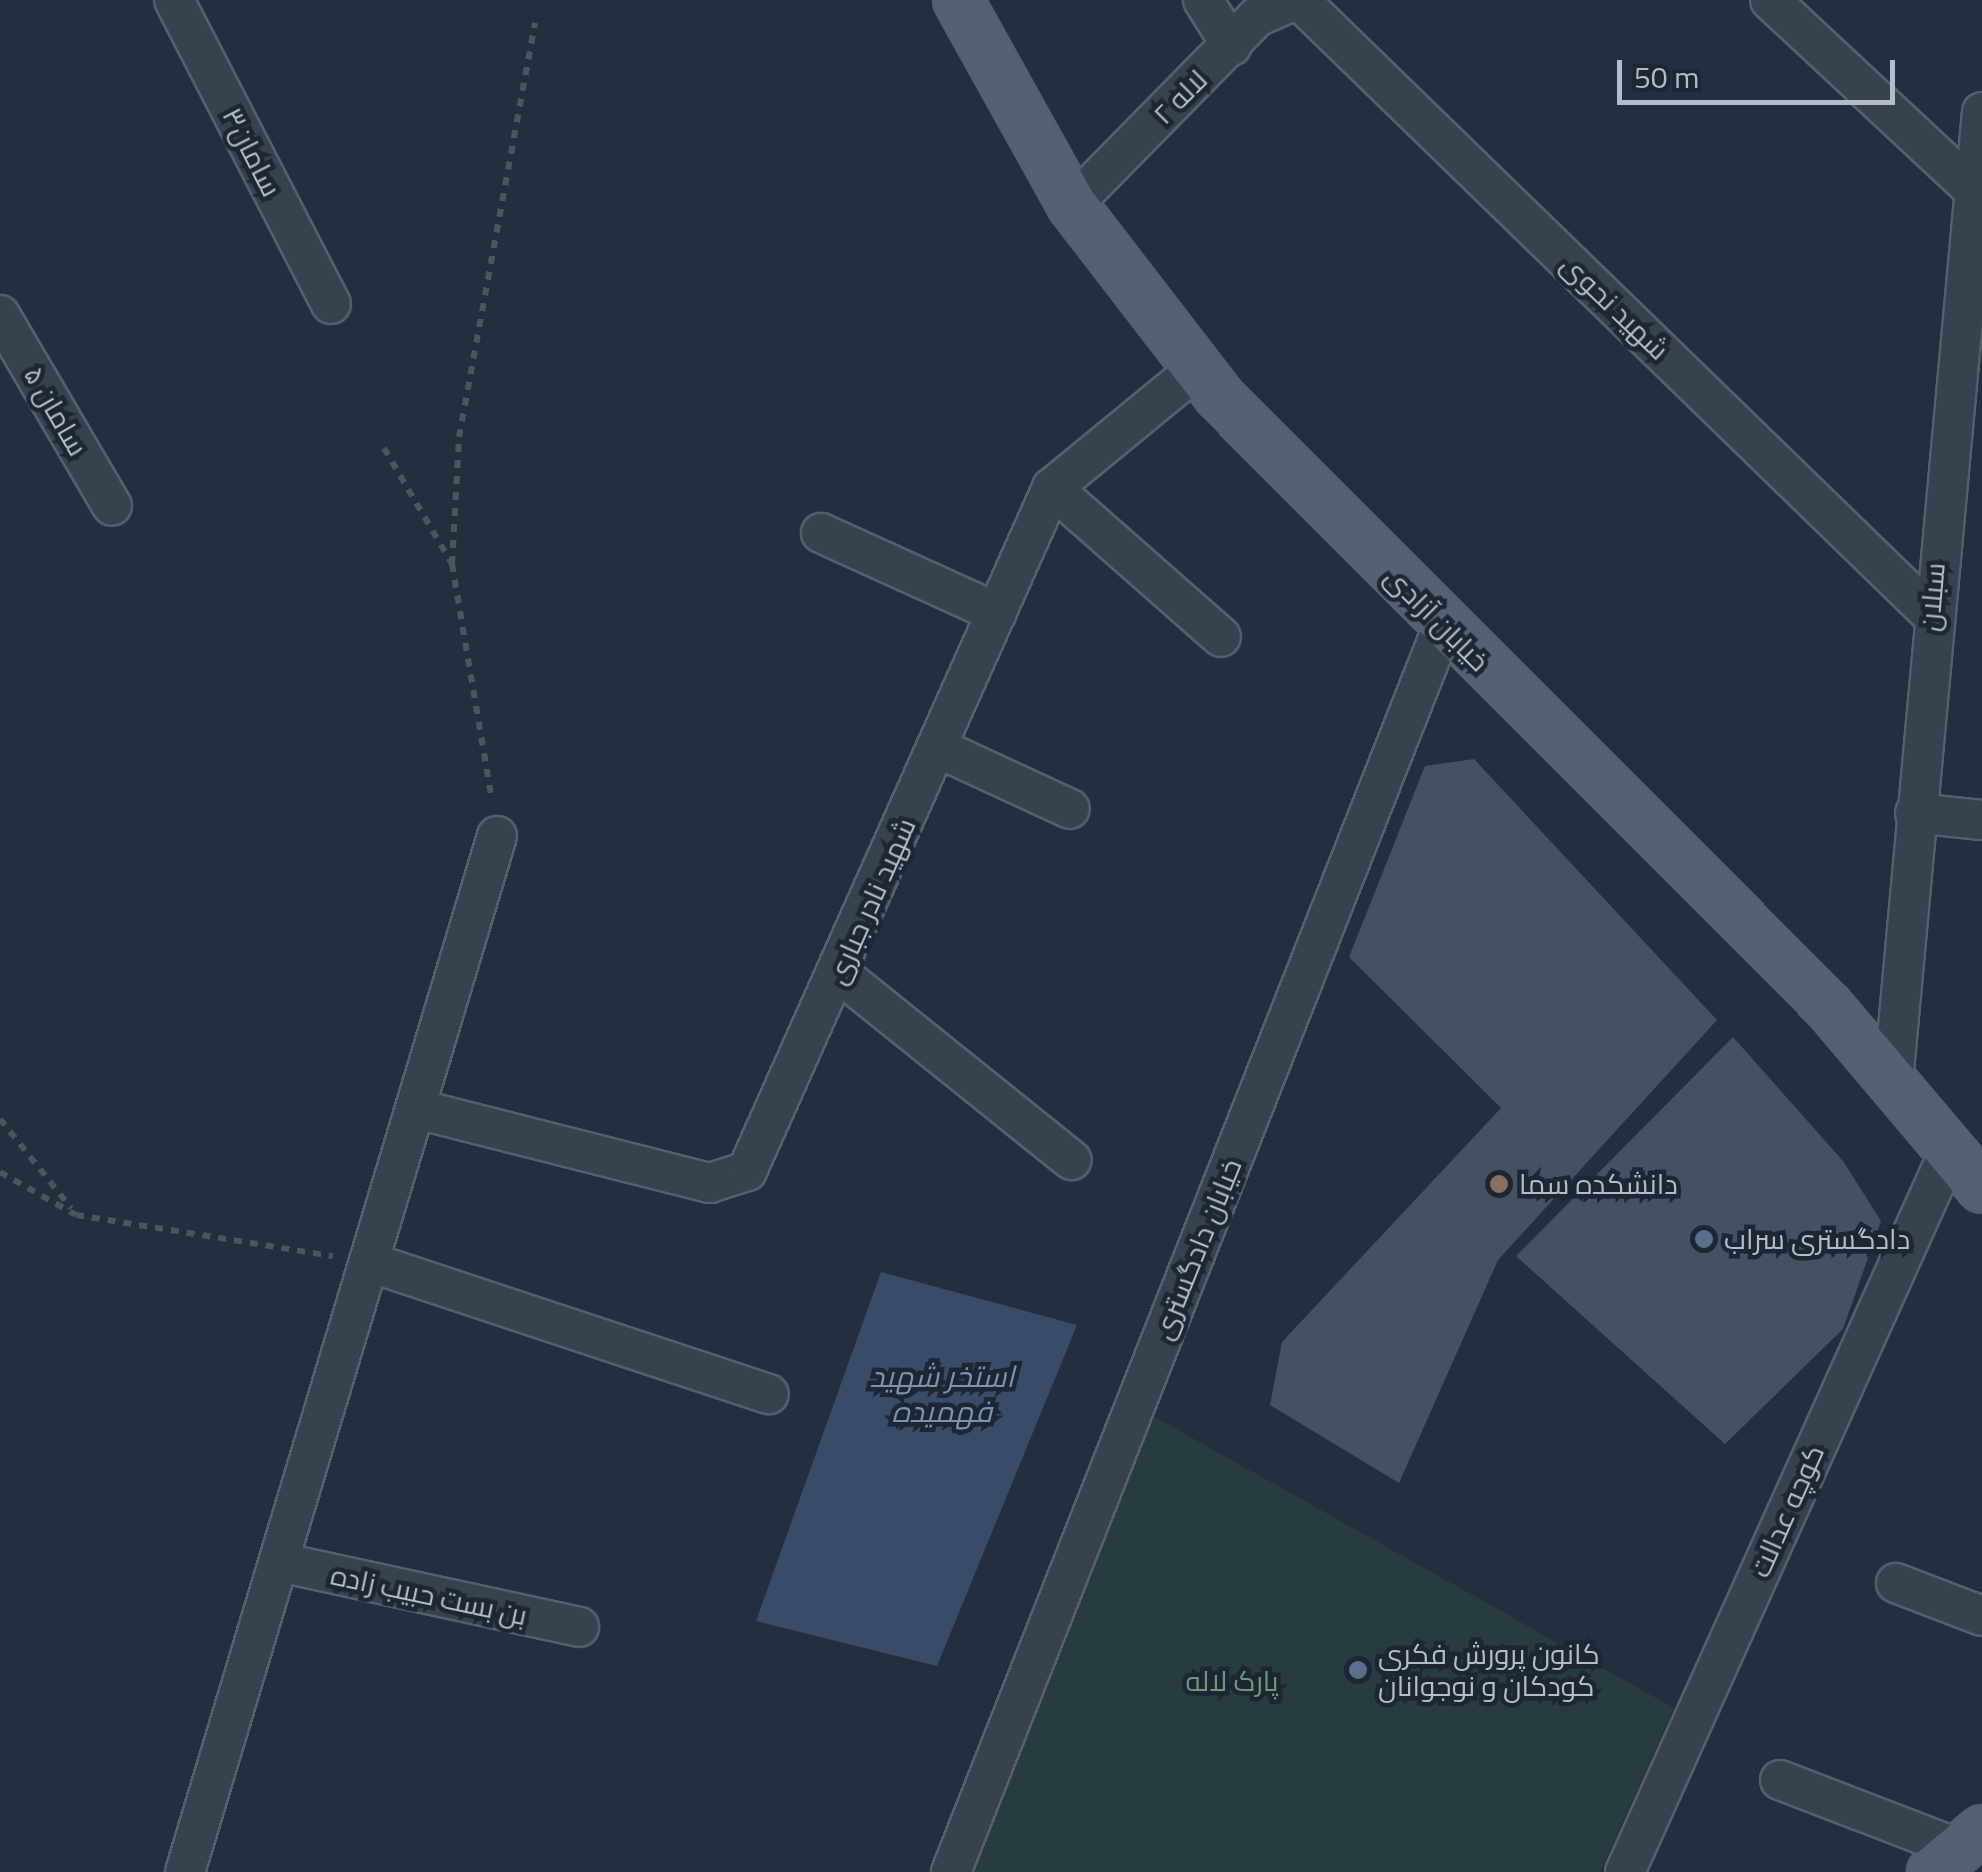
<!DOCTYPE html>
<meta charset="utf-8">
<style>
body{margin:0}
#map{position:relative;width:1982px;height:1872px;overflow:hidden;background:#242f3e;font-family:"Titillium Web",Cairo,sans-serif}
div>[style]{position:absolute}
.green>*{inset:0;background:#263c3f}
.water>*{inset:0;background:#394c67}
.building>*{inset:0;background:#455162}
.path>*{height:6px;margin-top:-3px;transform-origin:0;background:repeating-linear-gradient(90deg,#44595c 0 8px,transparent 0 16px)}
.roads{filter:drop-shadow(2px 0 #565f6c) drop-shadow(-2px 0 #565f6c) drop-shadow(0 2px #565f6c) drop-shadow(0 -2px #565f6c)}
.minor>*{height:38px;margin:-19px;padding:0 19px;transform-origin:19px;border-radius:19px;background:#38414e}
.major>*{height:48px;margin:-24px;padding:0 24px;transform-origin:24px;border-radius:24px;background:#56606e}
.dots>*{width:28px;height:28px;translate:-50% -50%;box-sizing:border-box;border:5px solid #1d2633;border-radius:50%}
span{translate:-50% -50%;white-space:nowrap;text-align:center;line-height:1.15;-webkit-text-stroke:9px #1d2633;paint-order:stroke}
.street-label{font-size:28px;color:#b4bcc9}
.poi-label{font-size:28px;color:#b4bcc9}
.left{translate:0 -50%;text-align:left}
.park-label{font-size:28px;color:#6b9a76}
.water-label{font-size:30px;color:#7c92b1;font-style:italic}
.scale{position:absolute;left:1617px;top:60px;width:278px;height:45px;box-sizing:border-box;border:5px solid #b4bcc9;border-top:0;padding-left:12px;font-size:30px;line-height:35px;white-space:nowrap;color:#b4bcc9;-webkit-text-stroke:8px #1d2633;paint-order:stroke}
</style>
<div id="map">
<div class="green">
<i style="clip-path:polygon(1137px 1407px,1674px 1708px,1600px 1872px,942px 1872px)"></i>
</div>
<div class="water">
<i style="clip-path:polygon(881px 1272px,1077px 1325px,937px 1666px,756px 1621px)"></i>
</div>
<div class="building">
<i style="clip-path:polygon(1474px 759px,1717px 1020px,1498px 1260px,1399px 1483px,1270px 1405px,1282px 1342px,1501px 1108px,1349px 957px,1425px 766px)"></i>
<i style="clip-path:polygon(1733px 1037px,1843px 1161px,1881px 1221px,1843px 1329px,1725px 1444px,1516px 1256px)"></i>
</div>
<div class="path">
<i style="left:384px;top:448px;width:134px;rotate:59.6deg"></i>
<i style="left:452px;top:564px;width:239px;rotate:80.4deg"></i>
<i style="left:452px;top:564px;width:127px;rotate:-86.8deg"></i>
<i style="left:459px;top:437px;width:421px;rotate:-79.6deg"></i>
<i style="left:0;top:1119px;width:114px;rotate:51.4deg"></i>
<i style="left:0;top:1172px;width:87px;rotate:29.5deg"></i>
<i style="left:76px;top:1215px;width:260px;rotate:9.1deg"></i>
</div>
<div class="roads">
<div class="minor">
<i style="left:174px;top:0;width:342px;rotate:62.7deg"></i>
<i style="left:1203px;top:0;width:54px;rotate:57.8deg"></i>
<i style="left:1299px;top:0;width:881px;rotate:44.17deg"></i>
<i style="left:1770px;top:0;width:277px;rotate:43deg"></i>
<i style="left:1072px;top:205px;width:264px;rotate:-45.5deg"></i>
<i style="left:1257px;top:17px;width:42px;rotate:-24.1deg"></i>
<i style="left:0;top:315px;width:221px;rotate:59.6deg"></i>
<i style="left:1052px;top:488px;width:225px;rotate:41.4deg"></i>
<i style="left:821px;top:533px;width:193px;rotate:24.4deg"></i>
<i style="left:938px;top:748px;width:145px;rotate:24.8deg"></i>
<i style="left:1915px;top:813px;width:67px;rotate:6deg"></i>
<i style="left:840px;top:974px;width:297px;rotate:38.8deg"></i>
<i style="left:1893px;top:1082px;width:974px;rotate:-84.76deg"></i>
<i style="left:417px;top:1109px;width:302px;rotate:14.2deg"></i>
<i style="left:710px;top:1183px;width:39px;rotate:-18deg"></i>
<i style="left:747px;top:1171px;width:748px;rotate:-65.94deg"></i>
<i style="left:1052px;top:488px;width:188px;rotate:-39.4deg"></i>
<i style="left:369px;top:1262px;width:421px;rotate:18.3deg"></i>
<i style="left:279px;top:1562px;width:307px;rotate:12.2deg"></i>
<i style="left:1896px;top:1583px;width:92px;rotate:21deg"></i>
<i style="left:1780px;top:1780px;width:193px;rotate:21deg"></i>
<i style="left:185px;top:1872px;width:1082px;rotate:-73.24deg"></i>
<i style="left:951px;top:1872px;width:1340px;rotate:-68.45deg"></i>
<i style="left:1625px;top:1872px;width:792px;rotate:-65.77deg"></i>
</div>
<div class="major">
<i style="left:958px;top:0;width:235px;rotate:60.9deg"></i>
<i style="left:1072px;top:205px;width:241px;rotate:52.4deg"></i>
<i style="left:1219px;top:396px;width:862px;rotate:45.05deg"></i>
<i style="left:1828px;top:1006px;width:238px;rotate:49.8deg"></i>
<i style="left:1932px;top:1872px;width:65px;rotate:-40deg"></i>
</div>
</div>
<div class="dots">
<i style="left:1499px;top:1184px;background:#8d6e63"></i>
<i style="left:1704px;top:1239px;background:#5c6f8a"></i>
<i style="left:1358px;top:1670px;background:#5c6f8a"></i>
</div>
<div class="street-label">
<span style="left:1180px;top:97px;rotate:-45deg">لاله ۲</span>
<span style="left:252px;top:152px;rotate:63deg">سامان۳</span>
<span style="left:1615px;top:307px;rotate:44deg">شهید نحوی</span>
<span style="left:56px;top:411px;rotate:60deg">سامان ۵</span>
<span style="left:1932px;top:597px;rotate:-85deg">سبلان</span>
<span style="left:1437px;top:619px;rotate:45deg">خیابان آزادی</span>
<span style="left:871px;top:901px;rotate:-66deg">شهید نادر جباری</span>
<span style="left:1197px;top:1249px;rotate:-68deg">خیابان دادگستری</span>
<span style="left:1787px;top:1511px;rotate:-66deg">کوچه عدالت</span>
<span style="left:429px;top:1595px;rotate:12deg">بن بست حبیب زاده</span>
</div>
<div class="poi-label">
<span class="left" style="left:1519px;top:1184px">دانشکده سما</span>
<span class="left" style="left:1724px;top:1239px">دادگستری سراب</span>
<span class="left" style="left:1378px;top:1670px">کانون پرورش فکری<br>کودکان و نوجوانان</span>
</div>
<div class="park-label">
<span style="left:1232px;top:1681px">پارک لاله</span>
</div>
<div class="water-label">
<span style="left:942px;top:1393px">استخر شهید<br>فهمیده</span>
</div>
<div class="scale">50 m</div>
</div>
